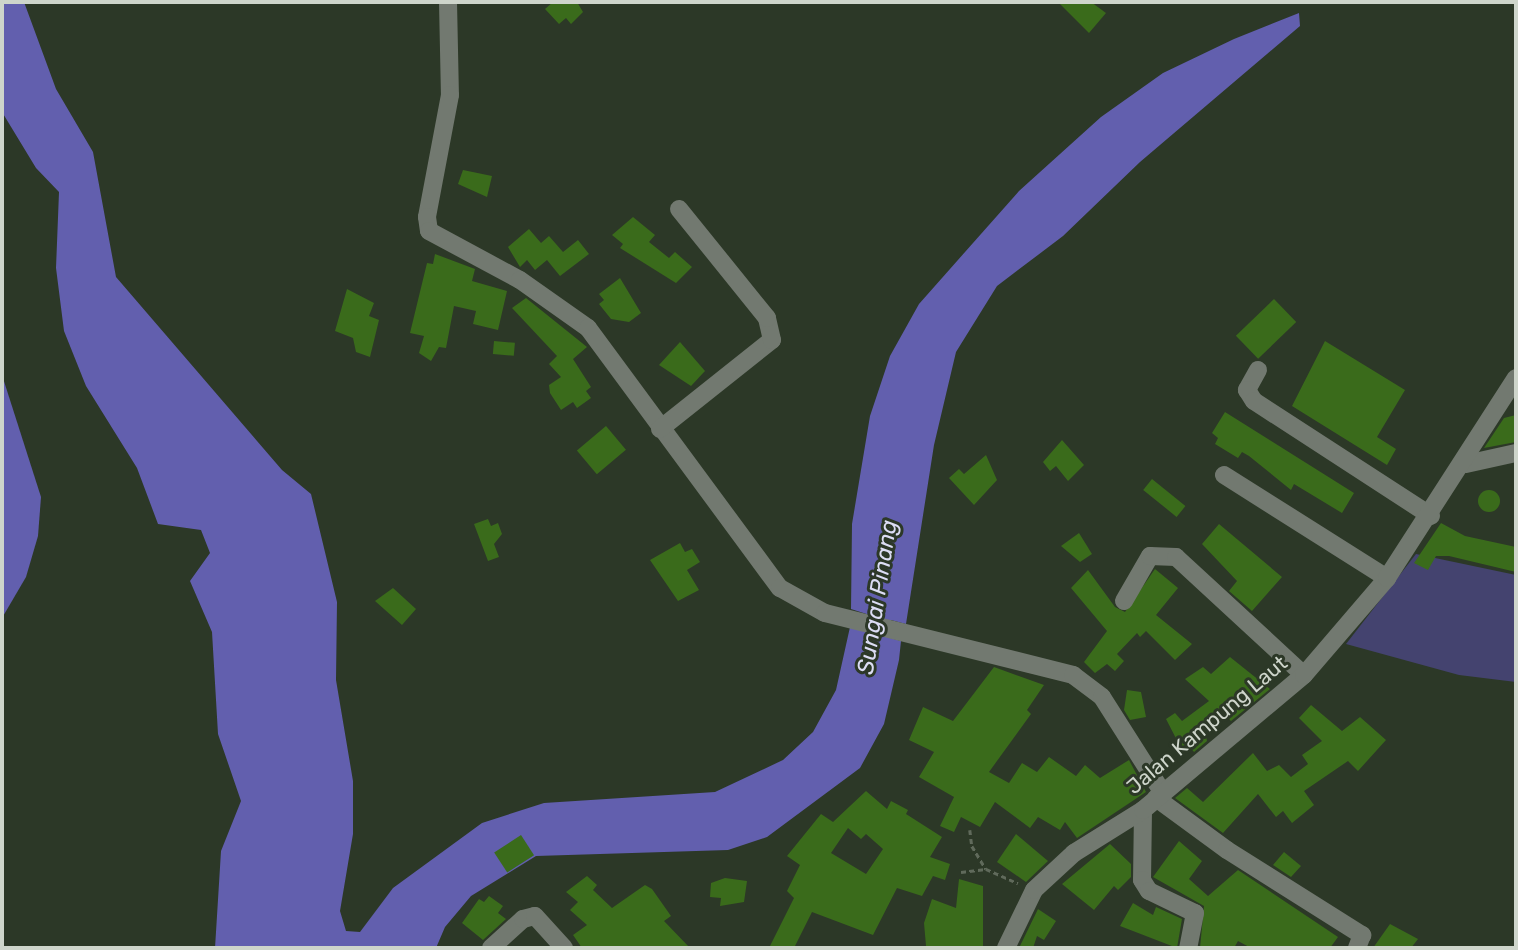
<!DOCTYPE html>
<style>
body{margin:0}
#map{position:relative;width:1518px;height:950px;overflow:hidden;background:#2c3827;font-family:Rubik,sans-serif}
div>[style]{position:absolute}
.green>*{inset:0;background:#44436f}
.water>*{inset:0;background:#625fae}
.building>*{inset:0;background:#3a6b1b;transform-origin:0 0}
.round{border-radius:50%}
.path>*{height:2.5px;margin-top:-1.25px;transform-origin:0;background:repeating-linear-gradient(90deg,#606a5b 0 5px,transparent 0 8.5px)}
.minor>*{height:18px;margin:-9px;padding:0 9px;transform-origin:9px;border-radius:9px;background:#727970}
span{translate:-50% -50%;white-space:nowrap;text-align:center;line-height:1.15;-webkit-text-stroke:6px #2c3827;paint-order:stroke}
.street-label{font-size:21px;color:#ced5cb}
.water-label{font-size:23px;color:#dcddf4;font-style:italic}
.frame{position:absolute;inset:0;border:4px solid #ced5cb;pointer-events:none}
</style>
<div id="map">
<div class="green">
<i style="clip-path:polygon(1416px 554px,1516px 575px,1516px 682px,1459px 675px,1346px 644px)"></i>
</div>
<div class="water">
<i style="clip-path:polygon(2px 2px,24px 2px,56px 89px,93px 152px,116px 277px,282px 470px,311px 494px,337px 602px,336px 680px,353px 781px,353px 834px,340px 911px,346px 931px,360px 932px,393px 888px,482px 823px,544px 803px,715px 792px,783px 760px,813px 732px,836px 690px,850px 627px,879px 618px,851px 609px,852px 524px,870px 416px,890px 356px,919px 304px,1019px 191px,1101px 117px,1163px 73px,1234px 39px,1299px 13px,1300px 26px,1140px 162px,1063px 236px,997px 286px,956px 352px,934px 445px,906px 624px,891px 620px,887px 637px,901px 641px,899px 660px,884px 724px,860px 768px,767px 837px,728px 850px,536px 856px,471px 896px,445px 927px,436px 948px,215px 948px,221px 851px,241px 801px,218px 734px,212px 632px,190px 581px,210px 553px,201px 530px,158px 524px,137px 468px,86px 386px,64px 331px,56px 268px,59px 192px,36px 168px,2px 112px)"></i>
<i style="clip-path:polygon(2px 375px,41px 497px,38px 536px,26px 577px,2px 618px)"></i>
</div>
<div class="building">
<i style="clip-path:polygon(553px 2px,577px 2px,583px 12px,571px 24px,566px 18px,559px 24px,545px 9px)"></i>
<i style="clip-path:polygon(1058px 2px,1091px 2px,1106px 13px,1089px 33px)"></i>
<i style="clip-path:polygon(463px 170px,492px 176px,487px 197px,458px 184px)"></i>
<i style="clip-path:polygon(633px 217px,655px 235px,649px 242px,669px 258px,675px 252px,692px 267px,676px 283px,620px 248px,623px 244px,612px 235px)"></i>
<i style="clip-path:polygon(529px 229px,541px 243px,549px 236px,563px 252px,578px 240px,589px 254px,560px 276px,547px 260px,535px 270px,527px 260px,520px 267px,508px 247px)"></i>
<i style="clip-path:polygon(435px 254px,475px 269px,472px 281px,507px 291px,498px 330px,473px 324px,476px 311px,454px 306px,446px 348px,439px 347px,431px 361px,419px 353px,424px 336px,410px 333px,427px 263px,433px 264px)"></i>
<i style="clip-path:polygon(620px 278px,641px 313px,629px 322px,611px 319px,599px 304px,604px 300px,599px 294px)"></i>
<i style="clip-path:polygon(347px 289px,374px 303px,369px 316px,379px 320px,370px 357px,356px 352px,353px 338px,335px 331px)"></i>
<i style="clip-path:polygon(526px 298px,587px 347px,573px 359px,591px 387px,586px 391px,591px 398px,577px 408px,573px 402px,561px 410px,550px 393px,549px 385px,561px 377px,549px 364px,557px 356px,512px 308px)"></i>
<i style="left:1274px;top:299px;width:32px;height:53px;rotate:46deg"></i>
<i style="left:494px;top:341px;width:21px;height:13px;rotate:5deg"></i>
<i style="clip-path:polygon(1325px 341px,1405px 390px,1377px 437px,1396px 449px,1387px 465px,1292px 406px)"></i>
<i style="clip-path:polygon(680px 342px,705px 371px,691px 386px,659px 365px)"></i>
<i style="clip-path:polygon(1225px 412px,1354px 493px,1342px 513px,1294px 484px,1291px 490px,1249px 456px,1242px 452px,1238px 458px,1215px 444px,1218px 438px,1212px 433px)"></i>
<i style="clip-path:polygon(1516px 415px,1516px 442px,1484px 448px,1504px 418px)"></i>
<i style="left:606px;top:426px;width:31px;height:38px;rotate:50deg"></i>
<i style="clip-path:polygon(1062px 440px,1084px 465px,1068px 481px,1056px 466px,1050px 471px,1043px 462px)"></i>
<i style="clip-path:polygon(986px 455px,997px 480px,974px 505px,949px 478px,959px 469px,964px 474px)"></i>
<i style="left:1152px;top:479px;width:43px;height:14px;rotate:39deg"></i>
<i class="round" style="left:1478px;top:490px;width:22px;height:22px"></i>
<i style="clip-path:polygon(488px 519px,491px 526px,498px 523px,502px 534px,494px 544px,499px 557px,488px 561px,474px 524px)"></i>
<i style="clip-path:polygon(1441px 523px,1465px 536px,1516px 547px,1516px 572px,1449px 556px,1436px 556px,1428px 570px,1414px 563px)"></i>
<i style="clip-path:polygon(1219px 524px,1282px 577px,1252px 611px,1229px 591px,1237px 581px,1202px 544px)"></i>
<i style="clip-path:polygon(1079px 533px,1092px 554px,1080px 562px,1061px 546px)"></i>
<i style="clip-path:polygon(680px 543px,685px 552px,692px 549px,700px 562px,687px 570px,699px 590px,678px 601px,650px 560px)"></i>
<i style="clip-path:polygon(1155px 569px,1178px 588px,1156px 615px,1192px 644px,1175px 660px,1146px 631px,1140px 637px,1137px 633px,1117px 654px,1124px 661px,1115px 671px,1107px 664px,1095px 673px,1084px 662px,1107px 631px,1071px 588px,1088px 570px,1115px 607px,1125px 612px)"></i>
<i style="clip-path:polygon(393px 588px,416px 609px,402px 625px,375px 601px)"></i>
<i style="clip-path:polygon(1230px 657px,1270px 689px,1231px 721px,1225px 715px,1205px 730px,1207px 741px,1194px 752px,1190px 747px,1183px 752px,1166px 719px,1175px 713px,1182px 721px,1209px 701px,1185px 679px,1203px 667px,1211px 674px)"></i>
<i style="clip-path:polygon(994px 667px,1044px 685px,1027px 710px,1031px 714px,989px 772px,1009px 783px,1022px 763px,1037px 772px,1049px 757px,1076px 776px,1085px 765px,1100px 778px,1129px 760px,1146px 792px,1077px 838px,1065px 822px,1060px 830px,1038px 817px,1030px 828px,995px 802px,980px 827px,961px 817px,954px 832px,940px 826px,954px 797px,919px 777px,934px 752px,909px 740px,923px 707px,953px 721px)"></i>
<i style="clip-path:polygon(1127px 690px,1141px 692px,1146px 717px,1130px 720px,1124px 710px)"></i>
<i style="clip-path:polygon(1311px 705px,1342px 731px,1360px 717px,1386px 740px,1358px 771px,1348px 761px,1304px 791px,1314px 805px,1292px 823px,1283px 811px,1276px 817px,1258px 794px,1223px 833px,1175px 798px,1187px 788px,1203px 802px,1253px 753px,1267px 771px,1279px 765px,1291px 777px,1308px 764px,1302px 755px,1322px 741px,1299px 718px)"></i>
<i style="clip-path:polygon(evenodd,866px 791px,887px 809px,891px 801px,908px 810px,906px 814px,942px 837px,930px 857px,950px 864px,945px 880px,933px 876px,922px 896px,897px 888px,873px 935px,812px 912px,794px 948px,769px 948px,794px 898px,787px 891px,800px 865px,787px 856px,821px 814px,833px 822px,866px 791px,848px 828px,861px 839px,866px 834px,883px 849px,866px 874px,831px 853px,848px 828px)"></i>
<i style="clip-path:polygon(1016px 834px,1048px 861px,1026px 882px,997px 862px)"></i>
<i style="left:521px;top:835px;width:24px;height:32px;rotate:57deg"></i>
<i style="clip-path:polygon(1179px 841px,1202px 861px,1189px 879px,1208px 896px,1238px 870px,1338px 937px,1330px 948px,1251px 948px,1238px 941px,1234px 948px,1200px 948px,1204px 906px,1153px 877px)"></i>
<i style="clip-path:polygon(1110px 844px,1131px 864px,1131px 877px,1118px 890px,1114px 886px,1094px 910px,1062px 884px)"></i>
<i style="clip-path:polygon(1284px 852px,1301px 866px,1291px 877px,1273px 865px)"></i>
<i style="clip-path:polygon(587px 876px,597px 885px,593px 890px,612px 908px,645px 885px,652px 889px,671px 916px,664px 921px,690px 948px,582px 948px,573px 935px,587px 925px,570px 910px,578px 902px,566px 892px)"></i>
<i style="clip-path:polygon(725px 878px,747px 881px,744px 902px,720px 906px,721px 898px,710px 897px,711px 883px)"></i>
<i style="clip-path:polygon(959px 879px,983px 886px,983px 948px,926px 946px,924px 923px,932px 899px,956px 908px)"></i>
<i style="clip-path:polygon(489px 896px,503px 906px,498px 913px,506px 919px,483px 940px,462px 923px,479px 899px,484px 902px)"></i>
<i style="clip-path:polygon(1133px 903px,1153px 915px,1156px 907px,1182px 919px,1177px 948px,1120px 926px)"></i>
<i style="clip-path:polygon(1038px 909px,1056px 921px,1044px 940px,1037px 936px,1033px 948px,1019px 948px)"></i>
<i style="clip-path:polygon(1390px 924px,1418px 939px,1411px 948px,1373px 948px)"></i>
</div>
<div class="path">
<i style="left:970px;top:830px;width:16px;rotate:83deg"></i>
<i style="left:972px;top:846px;width:27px;rotate:59deg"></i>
<i style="left:986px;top:869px;width:35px;rotate:24deg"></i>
<i style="left:961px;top:872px;width:25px;rotate:-7deg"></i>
</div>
<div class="minor">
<i style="left:448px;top:2px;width:93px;rotate:88.8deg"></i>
<i style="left:450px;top:95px;width:124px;rotate:100.7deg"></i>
<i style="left:427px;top:217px;width:14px;rotate:82deg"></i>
<i style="left:429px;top:231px;width:103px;rotate:28.3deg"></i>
<i style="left:520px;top:280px;width:83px;rotate:35.2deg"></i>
<i style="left:588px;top:328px;width:323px;rotate:53.6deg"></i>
<i style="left:780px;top:588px;width:51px;rotate:29.1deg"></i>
<i style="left:825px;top:613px;width:256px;rotate:14deg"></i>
<i style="left:1073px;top:675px;width:36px;rotate:37deg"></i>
<i style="left:1102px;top:697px;width:114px;rotate:57.6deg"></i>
<i style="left:1258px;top:370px;width:23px;rotate:119deg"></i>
<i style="left:1247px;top:390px;width:13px;rotate:58deg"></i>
<i style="left:1254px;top:401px;width:211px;rotate:33deg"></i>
<i style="left:660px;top:429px;width:143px;rotate:-38.5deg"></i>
<i style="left:772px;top:340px;width:23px;rotate:-103deg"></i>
<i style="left:767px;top:318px;width:140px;rotate:-128.9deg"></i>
<i style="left:1466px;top:464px;width:51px;rotate:-12.4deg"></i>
<i style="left:1224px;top:475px;width:193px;rotate:32.3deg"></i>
<i style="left:1124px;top:601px;width:52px;rotate:-60deg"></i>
<i style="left:1150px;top:556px;width:26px;rotate:2deg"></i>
<i style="left:1176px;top:557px;width:174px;rotate:42.7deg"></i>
<i style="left:1156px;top:798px;width:88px;rotate:36.2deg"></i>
<i style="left:1227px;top:850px;width:160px;rotate:32.2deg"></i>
<i style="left:1362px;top:935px;width:14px;rotate:111deg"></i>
<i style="left:1143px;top:810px;width:70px;rotate:90.8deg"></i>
<i style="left:1142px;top:880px;width:13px;rotate:58deg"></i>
<i style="left:1149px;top:891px;width:51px;rotate:25.6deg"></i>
<i style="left:1195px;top:913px;width:36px;rotate:101deg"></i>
<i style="left:491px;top:948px;width:43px;rotate:-42.2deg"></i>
<i style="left:523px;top:919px;width:12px;rotate:-14deg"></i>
<i style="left:535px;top:916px;width:43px;rotate:47.8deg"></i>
<i style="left:1006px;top:948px;width:64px;rotate:-64.2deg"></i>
<i style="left:1034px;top:890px;width:54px;rotate:-42.8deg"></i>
<i style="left:1074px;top:853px;width:81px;rotate:-31.9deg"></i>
<i style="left:1143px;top:810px;width:210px;rotate:-40deg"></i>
<i style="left:1304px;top:675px;width:128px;rotate:-49.4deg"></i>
<i style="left:1387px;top:578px;width:238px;rotate:-57.2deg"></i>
</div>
<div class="street-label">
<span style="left:1207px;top:725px;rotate:-40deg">Jalan Kampung Laut</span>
</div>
<div class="water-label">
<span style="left:877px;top:597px;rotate:-81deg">Sungai Pinang</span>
</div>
<div class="frame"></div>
</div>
